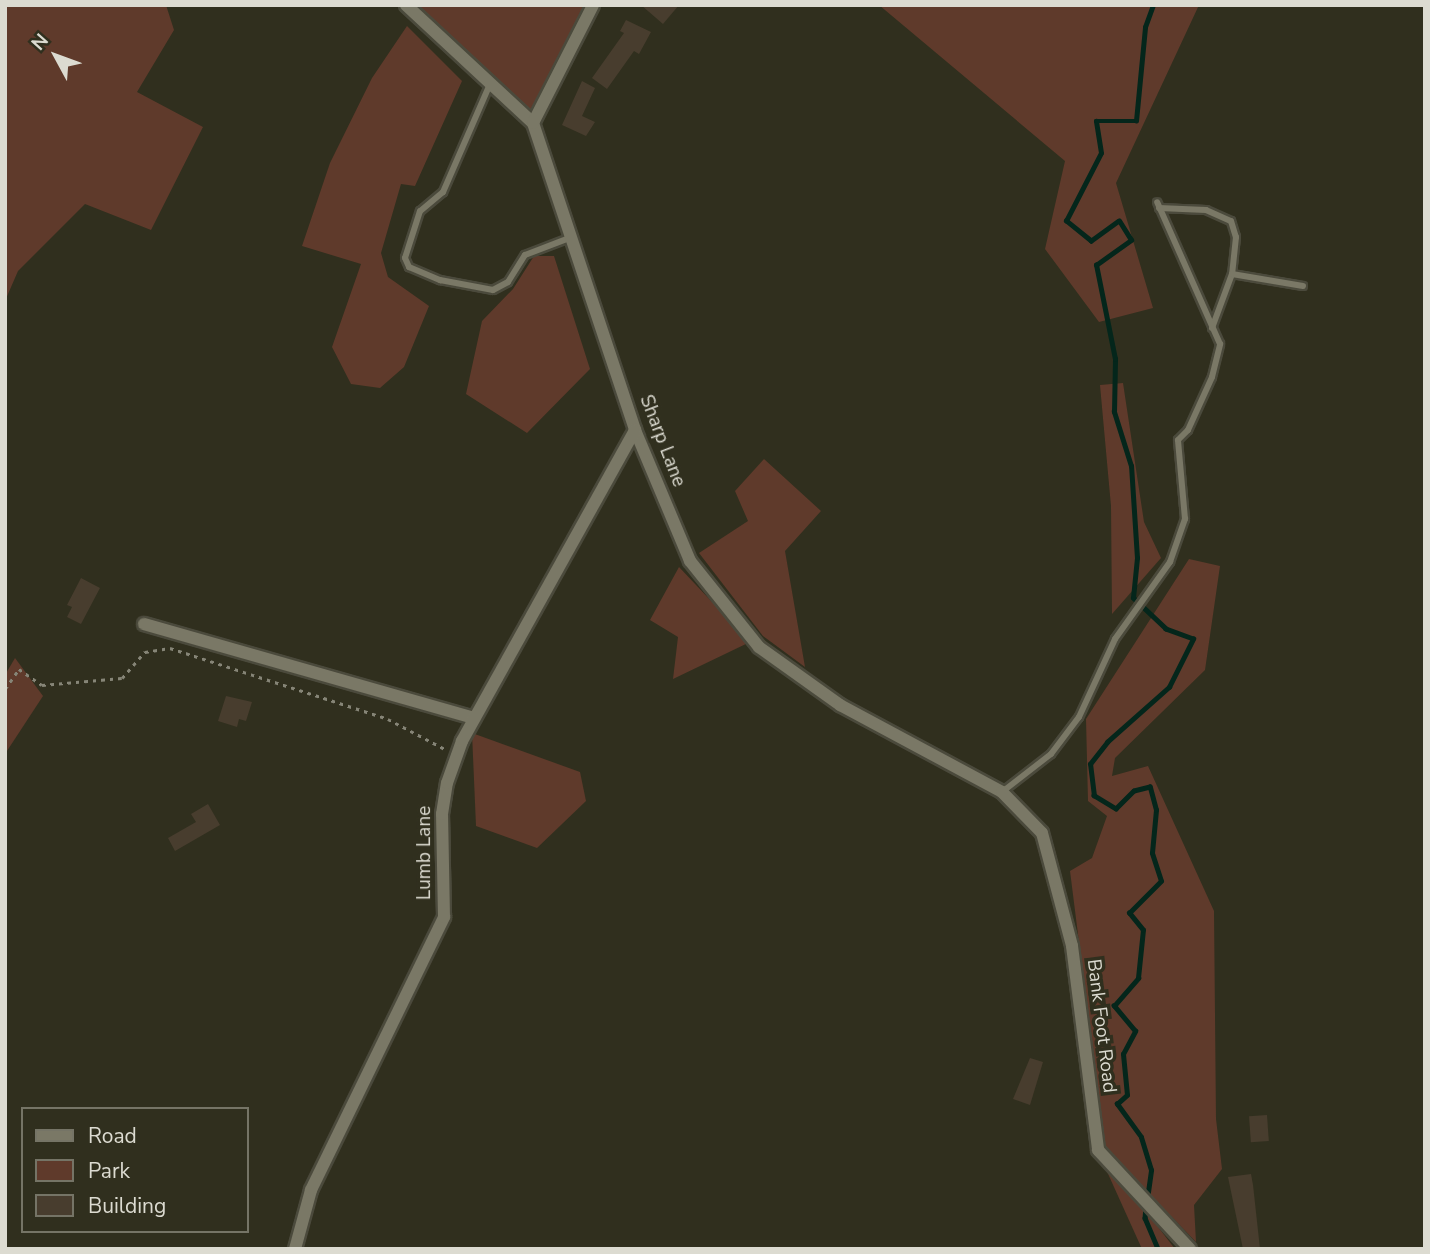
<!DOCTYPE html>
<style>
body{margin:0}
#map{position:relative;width:1430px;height:1254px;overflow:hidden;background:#302f1e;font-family:"Nunito Sans",sans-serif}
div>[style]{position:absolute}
.green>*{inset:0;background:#5f3a2b}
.stream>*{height:4.5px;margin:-2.25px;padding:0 2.25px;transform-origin:2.25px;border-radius:2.25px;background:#04261b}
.building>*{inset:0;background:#483d2e;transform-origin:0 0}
.path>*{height:2.5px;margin-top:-1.25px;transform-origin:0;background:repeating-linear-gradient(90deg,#868577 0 3.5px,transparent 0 8.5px)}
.roads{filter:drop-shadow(2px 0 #4b4a3c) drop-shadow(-2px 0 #4b4a3c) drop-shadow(0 2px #4b4a3c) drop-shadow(0 -2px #4b4a3c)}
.service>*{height:6px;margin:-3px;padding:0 3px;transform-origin:3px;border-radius:3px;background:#7a7866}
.minor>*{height:12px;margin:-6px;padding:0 6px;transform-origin:6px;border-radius:6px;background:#7a7866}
span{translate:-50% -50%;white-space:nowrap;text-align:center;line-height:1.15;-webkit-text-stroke:7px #302f1e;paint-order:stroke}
.street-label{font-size:19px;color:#dcdbd1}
.frame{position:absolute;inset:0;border:7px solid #dcdbd1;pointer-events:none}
.legend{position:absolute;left:21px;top:1107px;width:228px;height:126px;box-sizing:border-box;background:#302f1e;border:2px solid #757466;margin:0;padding:9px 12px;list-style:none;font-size:21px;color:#dcdbd1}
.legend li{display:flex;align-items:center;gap:14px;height:35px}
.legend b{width:35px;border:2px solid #757466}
.north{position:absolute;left:21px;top:21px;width:70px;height:70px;-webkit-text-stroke:5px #302f1e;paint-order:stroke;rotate:311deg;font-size:19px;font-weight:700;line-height:28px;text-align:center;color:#dcdbd1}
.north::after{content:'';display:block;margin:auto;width:24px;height:32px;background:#dcdbd1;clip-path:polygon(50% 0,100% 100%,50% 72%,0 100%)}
</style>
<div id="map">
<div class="green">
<i style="clip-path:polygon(5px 5px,166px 5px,174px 30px,137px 92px,203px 127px,151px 230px,85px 204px,18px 271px,5px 301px)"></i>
<i style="clip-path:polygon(408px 5px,592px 5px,533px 121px)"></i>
<i style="clip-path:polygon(879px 5px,1199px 5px,1116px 183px,1153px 308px,1099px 322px,1045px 249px,1065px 161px)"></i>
<i style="clip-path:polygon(407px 26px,462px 81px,415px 186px,401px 184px,381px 253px,388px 277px,429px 306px,404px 367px,380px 388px,351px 384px,332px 347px,361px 264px,302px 246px,330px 163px,372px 78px)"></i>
<i style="clip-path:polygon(534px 256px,554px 256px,590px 369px,527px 433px,466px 394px,482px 321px,513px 289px)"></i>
<i style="clip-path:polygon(1123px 383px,1144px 522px,1161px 558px,1112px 614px,1111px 506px,1100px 385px)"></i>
<i style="clip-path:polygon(764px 459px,821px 511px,785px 551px,805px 667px,763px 636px,699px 553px,748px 521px,735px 491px)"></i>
<i style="clip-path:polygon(1189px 559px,1220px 566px,1205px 670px,1115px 758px,1112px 776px,1148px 766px,1214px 911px,1216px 1119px,1222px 1169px,1194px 1205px,1196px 1242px,1105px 1148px,1070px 871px,1092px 858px,1107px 816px,1088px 801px,1086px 719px)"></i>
<i style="clip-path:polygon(679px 567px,750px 642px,673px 679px,678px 637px,650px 620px)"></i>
<i style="clip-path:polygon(15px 658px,43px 696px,5px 754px,5px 675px)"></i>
<i style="clip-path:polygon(472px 733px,580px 772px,586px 801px,537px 848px,476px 826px)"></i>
<i style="clip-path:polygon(1095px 1145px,1175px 1249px,1142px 1249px)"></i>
</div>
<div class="stream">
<i style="left:1147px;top:1199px;width:29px;rotate:-82deg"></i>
<i style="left:1151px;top:1170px;width:34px;rotate:-107deg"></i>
<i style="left:1141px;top:1137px;width:41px;rotate:-126deg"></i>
<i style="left:1117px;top:1104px;width:13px;rotate:-42deg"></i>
<i style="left:1127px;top:1095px;width:41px;rotate:-95.6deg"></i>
<i style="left:1123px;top:1054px;width:26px;rotate:-62deg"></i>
<i style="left:1135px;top:1031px;width:33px;rotate:-130deg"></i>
<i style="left:1114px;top:1006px;width:37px;rotate:-49deg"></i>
<i style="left:1138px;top:978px;width:48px;rotate:-84.1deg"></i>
<i style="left:1143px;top:930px;width:22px;rotate:-129deg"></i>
<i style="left:1129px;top:913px;width:45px;rotate:-45deg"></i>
<i style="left:1161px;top:881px;width:29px;rotate:-108deg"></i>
<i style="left:1152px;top:853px;width:43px;rotate:-84.7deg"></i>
<i style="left:1156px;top:810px;width:24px;rotate:-105deg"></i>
<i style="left:1150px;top:787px;width:16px;rotate:166deg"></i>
<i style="left:1134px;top:791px;width:25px;rotate:135deg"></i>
<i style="left:1116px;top:809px;width:26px;rotate:-149deg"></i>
<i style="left:1094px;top:796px;width:32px;rotate:-97deg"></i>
<i style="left:1090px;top:764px;width:28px;rotate:-52deg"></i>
<i style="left:1107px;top:742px;width:83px;rotate:-41.6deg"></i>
<i style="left:1169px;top:687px;width:54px;rotate:-63.4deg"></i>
<i style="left:1193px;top:639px;width:29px;rotate:-160deg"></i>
<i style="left:1166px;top:629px;width:45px;rotate:-136.8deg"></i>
<i style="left:1133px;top:598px;width:40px;rotate:-84.3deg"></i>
<i style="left:1137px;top:558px;width:92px;rotate:-93.7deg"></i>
<i style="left:1131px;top:466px;width:57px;rotate:-107.5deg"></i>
<i style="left:1114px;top:412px;width:53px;rotate:-88.9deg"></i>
<i style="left:1115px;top:359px;width:96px;rotate:-101.4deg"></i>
<i style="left:1096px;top:265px;width:43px;rotate:-35.5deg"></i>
<i style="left:1131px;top:240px;width:22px;rotate:-122deg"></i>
<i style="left:1119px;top:221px;width:34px;rotate:144deg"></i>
<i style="left:1091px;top:241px;width:32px;rotate:-141deg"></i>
<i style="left:1066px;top:221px;width:76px;rotate:-62.8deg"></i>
<i style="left:1101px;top:153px;width:32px;rotate:-99deg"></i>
<i style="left:1096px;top:121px;width:40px"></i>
<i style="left:1136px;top:121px;width:94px;rotate:-84.5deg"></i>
<i style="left:1145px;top:27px;width:23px;rotate:-70deg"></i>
<i style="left:1146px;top:1207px;width:11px;rotate:95deg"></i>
<i style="left:1145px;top:1218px;width:34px;rotate:67deg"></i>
</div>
<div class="building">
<i style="clip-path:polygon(641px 5px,679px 5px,663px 24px)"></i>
<i style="clip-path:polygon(626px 20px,651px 32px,639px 54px,634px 51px,607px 89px,592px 78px,624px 33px,620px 31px)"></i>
<i style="clip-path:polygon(582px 81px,595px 88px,582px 116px,595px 122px,586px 136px,562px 125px)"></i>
<i style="clip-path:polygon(81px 578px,100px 588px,81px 624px,67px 617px,72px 607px,67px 605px)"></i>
<i style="clip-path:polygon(226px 696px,252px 702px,246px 721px,239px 719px,237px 727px,218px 721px)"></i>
<i style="clip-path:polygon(208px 804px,220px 825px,175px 851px,168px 838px,196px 822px,191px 814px)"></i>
<i style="clip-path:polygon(1030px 1058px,1043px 1062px,1030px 1105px,1013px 1099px)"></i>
<i style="left:1267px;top:1115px;width:26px;height:18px;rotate:86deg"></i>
<i style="clip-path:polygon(1251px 1174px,1253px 1185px,1260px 1249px,1243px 1249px,1228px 1177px)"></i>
</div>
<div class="path">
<i style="left:5px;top:689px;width:24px;rotate:-55deg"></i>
<i style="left:19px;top:669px;width:28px;rotate:35deg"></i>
<i style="left:42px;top:685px;width:80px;rotate:-5deg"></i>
<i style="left:122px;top:678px;width:35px;rotate:-49deg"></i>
<i style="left:145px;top:652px;width:25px;rotate:-9deg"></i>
<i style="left:170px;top:648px;width:229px;rotate:18deg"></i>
<i style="left:388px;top:719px;width:64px;rotate:27.8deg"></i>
</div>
<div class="roads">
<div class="service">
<i style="left:490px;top:84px;width:118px;rotate:113.5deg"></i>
<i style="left:443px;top:192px;width:30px;rotate:140deg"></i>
<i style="left:420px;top:211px;width:49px;rotate:107.7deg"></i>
<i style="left:405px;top:258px;width:10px;rotate:66deg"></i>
<i style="left:409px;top:267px;width:34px;rotate:23deg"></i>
<i style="left:440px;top:280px;width:54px;rotate:10.7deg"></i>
<i style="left:493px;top:290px;width:17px;rotate:-28deg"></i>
<i style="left:508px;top:282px;width:32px;rotate:-58deg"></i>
<i style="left:525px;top:255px;width:50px;rotate:-21deg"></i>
<i style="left:1159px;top:208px;width:47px;rotate:2.4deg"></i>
<i style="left:1206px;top:210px;width:27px;rotate:24deg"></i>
<i style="left:1231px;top:221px;width:17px;rotate:73deg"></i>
<i style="left:1236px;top:237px;width:37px;rotate:96deg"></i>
<i style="left:1212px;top:328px;width:58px;rotate:-69.7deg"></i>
<i style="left:1232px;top:274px;width:72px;rotate:9.6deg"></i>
<i style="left:1002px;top:792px;width:62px;rotate:-37.8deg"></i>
<i style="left:1051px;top:754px;width:46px;rotate:-52.9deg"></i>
<i style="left:1079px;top:717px;width:86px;rotate:-65.2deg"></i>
<i style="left:1115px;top:639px;width:95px;rotate:-54.5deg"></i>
<i style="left:1170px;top:562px;width:46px;rotate:-70.8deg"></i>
<i style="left:1185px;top:519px;width:79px;rotate:-95.1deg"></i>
<i style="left:1178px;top:440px;width:14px;rotate:-45deg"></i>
<i style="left:1188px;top:430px;width:58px;rotate:-65.6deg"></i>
<i style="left:1212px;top:377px;width:34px;rotate:-76deg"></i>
<i style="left:1220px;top:344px;width:155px;rotate:-113.9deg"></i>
</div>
<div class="minor">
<i style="left:406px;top:5px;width:173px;rotate:42.9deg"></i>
<i style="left:533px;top:123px;width:324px;rotate:71.6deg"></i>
<i style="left:635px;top:430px;width:142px;rotate:67.2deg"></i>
<i style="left:690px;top:561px;width:110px;rotate:51.3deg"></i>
<i style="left:759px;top:647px;width:100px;rotate:35.6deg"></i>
<i style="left:840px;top:705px;width:184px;rotate:28.2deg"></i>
<i style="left:1002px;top:792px;width:57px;rotate:45.7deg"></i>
<i style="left:1042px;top:833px;width:117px;rotate:75.1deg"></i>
<i style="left:1072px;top:946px;width:206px;rotate:82.7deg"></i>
<i style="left:1098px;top:1150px;width:135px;rotate:47.1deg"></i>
<i style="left:533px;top:123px;width:132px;rotate:-63deg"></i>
<i style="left:144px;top:624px;width:343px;rotate:15.9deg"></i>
<i style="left:295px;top:1249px;width:61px;rotate:-74.8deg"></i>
<i style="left:311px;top:1190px;width:304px;rotate:-64deg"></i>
<i style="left:444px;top:917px;width:103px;rotate:-91.1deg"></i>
<i style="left:442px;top:814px;width:31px;rotate:-81deg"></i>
<i style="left:447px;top:783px;width:45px;rotate:-70.3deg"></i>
<i style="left:462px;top:741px;width:356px;rotate:-60.9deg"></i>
</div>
</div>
<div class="street-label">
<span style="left:662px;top:441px;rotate:69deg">Sharp Lane</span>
<span style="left:425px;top:853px;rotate:-90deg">Lumb Lane</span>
<span style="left:1101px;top:1026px;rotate:83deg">Bank Foot Road</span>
</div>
<div class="frame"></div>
<ul class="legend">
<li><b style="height:9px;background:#7a7866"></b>Road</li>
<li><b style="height:19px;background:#5f3a2b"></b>Park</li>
<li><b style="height:19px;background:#483d2e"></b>Building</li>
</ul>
<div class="north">N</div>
</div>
